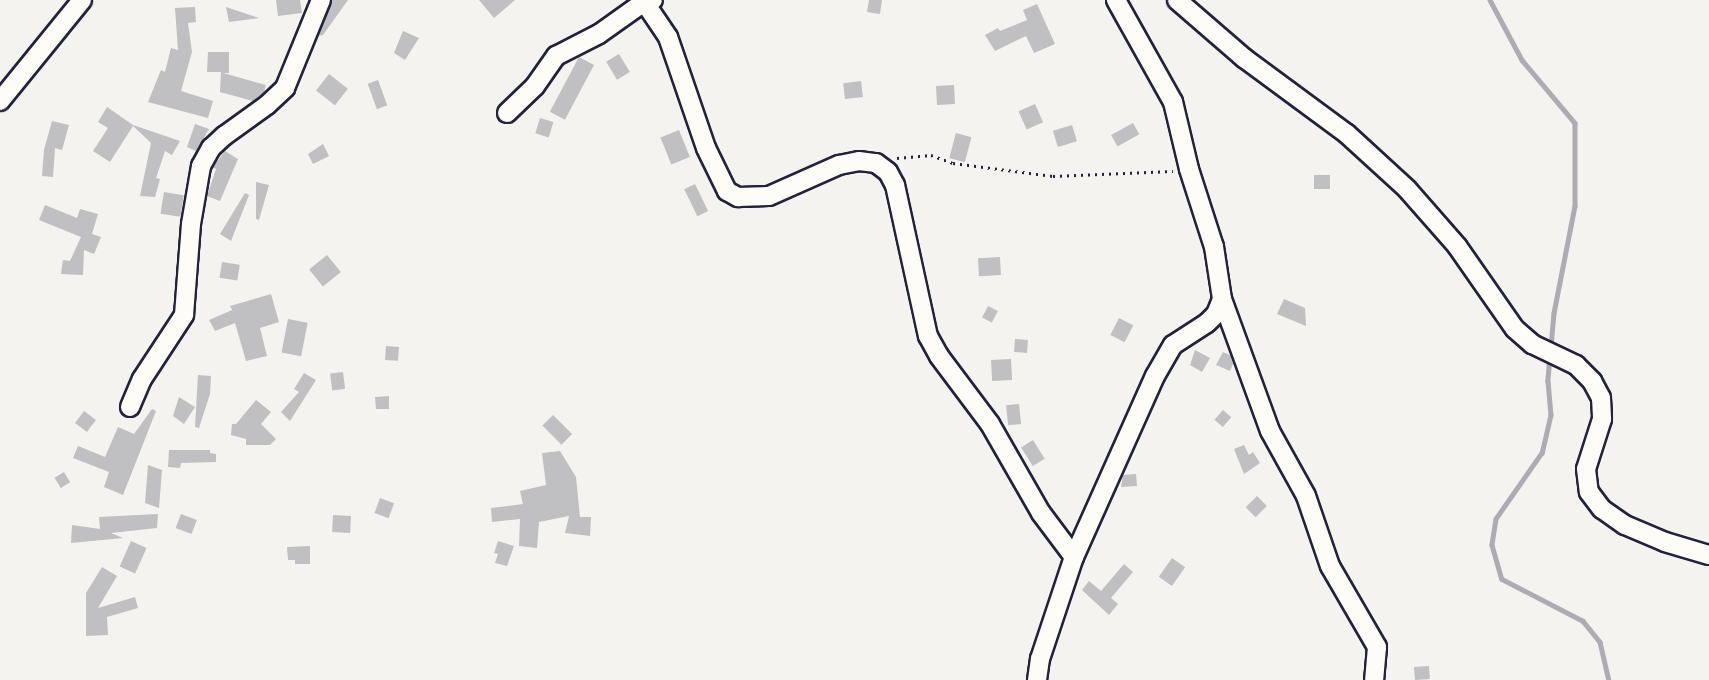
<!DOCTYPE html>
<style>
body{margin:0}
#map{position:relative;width:1709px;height:680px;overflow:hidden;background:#f4f3ef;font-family:"Playpen Sans",sans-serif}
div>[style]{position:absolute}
.stream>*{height:4.5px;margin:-2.25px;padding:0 2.25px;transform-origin:2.25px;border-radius:2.25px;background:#acacb2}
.building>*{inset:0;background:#c0bfc2;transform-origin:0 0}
.path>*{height:2.5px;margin-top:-1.25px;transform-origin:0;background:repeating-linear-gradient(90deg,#22223b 0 2px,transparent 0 7px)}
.roads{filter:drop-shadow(2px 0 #22223b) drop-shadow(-2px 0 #22223b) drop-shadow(0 2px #22223b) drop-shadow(0 -2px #22223b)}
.minor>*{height:18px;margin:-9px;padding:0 9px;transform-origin:9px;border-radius:9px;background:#fdfcf7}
span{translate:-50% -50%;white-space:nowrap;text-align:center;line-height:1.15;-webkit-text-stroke:7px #fdfcf7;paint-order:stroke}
</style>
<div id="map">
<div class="stream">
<i style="left:1490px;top:0;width:68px;rotate:61.9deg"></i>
<i style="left:1522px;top:60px;width:82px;rotate:49.9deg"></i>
<i style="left:1575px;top:123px;width:83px;rotate:90deg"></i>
<i style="left:1575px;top:206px;width:109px;rotate:101.1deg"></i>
<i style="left:1554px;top:313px;width:34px;rotate:95deg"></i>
<i style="left:1550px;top:356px;width:25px;rotate:95deg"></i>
<i style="left:1548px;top:381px;width:34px;rotate:85deg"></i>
<i style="left:1551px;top:415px;width:39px;rotate:103deg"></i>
<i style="left:1542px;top:453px;width:80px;rotate:124.9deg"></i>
<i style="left:1496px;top:519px;width:26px;rotate:99deg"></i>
<i style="left:1492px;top:545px;width:35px;rotate:74deg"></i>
<i style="left:1502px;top:579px;width:91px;rotate:27.4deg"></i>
<i style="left:1583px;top:621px;width:27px;rotate:51deg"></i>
<i style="left:1600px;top:642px;width:39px;rotate:77deg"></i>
</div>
<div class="building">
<i style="clip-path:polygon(276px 0,300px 0,302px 13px,278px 16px)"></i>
<i style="clip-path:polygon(332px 0,348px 0,323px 35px,319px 36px)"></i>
<i style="clip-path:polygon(479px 0,515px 0,494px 18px)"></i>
<i style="clip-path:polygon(869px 0,882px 0,880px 14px,867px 12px)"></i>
<i style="clip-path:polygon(1037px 4px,1055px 44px,1034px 53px,1026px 36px,995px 51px,985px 35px,998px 28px,1000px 31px,1027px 20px,1023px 10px)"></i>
<i style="clip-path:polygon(195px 7px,196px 22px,188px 23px,192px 52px,181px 91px,213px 101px,208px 118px,148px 102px,161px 70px,165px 72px,171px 48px,178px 50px,175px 8px)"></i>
<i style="clip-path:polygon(226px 7px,259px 18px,229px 22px)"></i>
<i style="clip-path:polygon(403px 31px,419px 38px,405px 60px,394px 53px)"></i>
<i style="clip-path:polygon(208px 52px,229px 52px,229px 73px,223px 73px,266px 85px,264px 92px,253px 101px,220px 92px,221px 72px,207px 72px)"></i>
<i style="left:619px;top:54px;width:21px;height:15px;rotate:59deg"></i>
<i style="left:579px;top:57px;width:17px;height:62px;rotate:28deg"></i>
<i style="left:329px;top:74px;width:24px;height:21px;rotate:38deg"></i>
<i style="left:378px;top:80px;width:27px;height:11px;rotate:70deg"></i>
<i style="left:861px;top:81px;width:16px;height:18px;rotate:83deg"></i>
<i style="left:954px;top:85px;width:19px;height:18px;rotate:87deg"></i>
<i style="left:1035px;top:104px;width:20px;height:18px;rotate:66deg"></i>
<i style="clip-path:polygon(107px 107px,133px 125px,180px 141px,172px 155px,165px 151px,156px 178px,160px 179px,155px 197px,140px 196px,151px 143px,133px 126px,110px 162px,93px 151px,108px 128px,98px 122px)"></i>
<i style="left:540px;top:118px;width:14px;height:16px;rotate:17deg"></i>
<i style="clip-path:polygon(52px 121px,69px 125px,62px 150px,55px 148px,53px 177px,42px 176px,44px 150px)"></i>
<i style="left:1133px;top:123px;width:13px;height:25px;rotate:61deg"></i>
<i style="clip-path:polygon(195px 124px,209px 129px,196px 151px,187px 147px)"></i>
<i style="left:1072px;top:125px;width:17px;height:20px;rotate:73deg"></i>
<i style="left:679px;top:130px;width:29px;height:20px;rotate:68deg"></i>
<i style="left:956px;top:133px;width:16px;height:26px;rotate:15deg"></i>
<i style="clip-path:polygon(323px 144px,329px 156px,313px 164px,308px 154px)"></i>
<i style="clip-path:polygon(225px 151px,238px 159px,220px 201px,207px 196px,216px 169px,213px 167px)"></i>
<i style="left:1314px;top:175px;width:16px;height:14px"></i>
<i style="clip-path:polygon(256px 182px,269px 185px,259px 220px,256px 219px)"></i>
<i style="left:695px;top:184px;width:30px;height:12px;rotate:64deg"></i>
<i style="left:164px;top:192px;width:20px;height:22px;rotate:9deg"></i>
<i style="clip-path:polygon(245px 193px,249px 195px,231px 241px,220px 234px)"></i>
<i style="clip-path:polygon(45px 205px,77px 218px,80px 209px,98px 214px,92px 234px,101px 237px,94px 254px,84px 250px,83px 275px,61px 274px,63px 260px,70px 261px,81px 237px,39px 220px)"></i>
<i style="left:327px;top:255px;width:22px;height:23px;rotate:51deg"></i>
<i style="left:1000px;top:257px;width:18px;height:22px;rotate:87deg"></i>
<i style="left:222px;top:262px;width:18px;height:16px;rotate:9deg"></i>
<i style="clip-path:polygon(271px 294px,279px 322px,260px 328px,267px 356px,246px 361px,235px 323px,215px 331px,209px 320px,232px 310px,230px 306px)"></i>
<i style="clip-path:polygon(1284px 299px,1305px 308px,1306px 326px,1277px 314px)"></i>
<i style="left:988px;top:306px;width:11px;height:13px;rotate:27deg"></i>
<i style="left:1119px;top:318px;width:16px;height:19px;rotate:27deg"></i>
<i style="left:288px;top:319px;width:20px;height:34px;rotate:11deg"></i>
<i style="left:1015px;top:339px;width:13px;height:13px;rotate:4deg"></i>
<i style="left:386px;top:346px;width:13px;height:14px;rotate:4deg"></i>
<i style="clip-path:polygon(1195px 350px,1210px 358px,1202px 372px,1190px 365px)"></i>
<i style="clip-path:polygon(1223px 352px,1230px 355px,1233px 364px,1230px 371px,1216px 365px)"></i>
<i style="left:1011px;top:359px;width:21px;height:20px;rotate:87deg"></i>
<i style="left:343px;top:372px;width:17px;height:13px;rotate:83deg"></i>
<i style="clip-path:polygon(304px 373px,316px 380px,290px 421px,281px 412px,299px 392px,294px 389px)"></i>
<i style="clip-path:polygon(198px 375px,211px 376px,210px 394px,199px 428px,195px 427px)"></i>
<i style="clip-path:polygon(389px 396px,389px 409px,376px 409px,375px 397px)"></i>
<i style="clip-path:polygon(179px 397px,195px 407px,184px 424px,173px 416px)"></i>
<i style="clip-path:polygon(256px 400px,271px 412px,261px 424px,276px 439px,270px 445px,246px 445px,246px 439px,231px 435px,232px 424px,236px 424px)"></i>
<i style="left:1019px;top:404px;width:20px;height:13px;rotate:84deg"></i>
<i style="clip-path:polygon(152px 409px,156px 411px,123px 495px,104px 487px,109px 472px,73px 458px,78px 446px,105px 457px,118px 427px,134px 434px)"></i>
<i style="left:1223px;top:410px;width:11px;height:13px;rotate:41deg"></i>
<i style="left:84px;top:411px;width:15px;height:15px;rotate:37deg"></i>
<i style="left:553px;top:415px;width:27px;height:15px;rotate:45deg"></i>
<i style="left:1033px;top:440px;width:22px;height:14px;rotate:58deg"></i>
<i style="clip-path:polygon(1244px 445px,1249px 455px,1253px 452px,1260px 463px,1244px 474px,1234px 449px)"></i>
<i style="clip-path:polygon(169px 450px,210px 450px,210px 453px,216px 454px,216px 462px,181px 463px,180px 468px,168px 467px)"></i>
<i style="clip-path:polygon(560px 451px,576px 477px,580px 517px,591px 517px,590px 536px,565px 533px,569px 516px,539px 522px,537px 548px,519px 546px,520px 519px,492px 522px,491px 508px,523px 504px,520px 491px,546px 485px,542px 453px)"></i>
<i style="clip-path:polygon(148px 465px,162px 470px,159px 508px,145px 503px)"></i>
<i style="left:64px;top:472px;width:12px;height:11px;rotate:59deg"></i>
<i style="clip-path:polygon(1136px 474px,1137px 486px,1121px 487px,1123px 475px)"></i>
<i style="left:1257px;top:496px;width:14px;height:16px;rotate:45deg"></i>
<i style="left:380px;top:498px;width:15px;height:16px;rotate:20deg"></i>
<i style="clip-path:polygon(158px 514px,157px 528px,111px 533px,123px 538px,71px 543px,72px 525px,100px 529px,99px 517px)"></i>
<i style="left:181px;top:514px;width:17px;height:15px;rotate:21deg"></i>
<i style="left:333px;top:515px;width:18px;height:17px;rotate:3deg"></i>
<i style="left:131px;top:541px;width:17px;height:28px;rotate:24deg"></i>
<i style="clip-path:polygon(498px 541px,514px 546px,507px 566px,495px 563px,498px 554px,494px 553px)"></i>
<i style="clip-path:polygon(310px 546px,310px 564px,295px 564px,295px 560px,288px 560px,287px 547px)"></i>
<i style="left:1172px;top:558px;width:16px;height:23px;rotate:35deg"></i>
<i style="clip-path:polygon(1124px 564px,1133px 572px,1111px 598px,1118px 604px,1109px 615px,1082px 590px,1089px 581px,1101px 591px)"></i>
<i style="clip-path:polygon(102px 567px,117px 576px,98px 608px,135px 597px,138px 608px,107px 617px,108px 635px,86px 636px,86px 593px)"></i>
<i style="left:1429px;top:666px;width:13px;height:15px;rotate:86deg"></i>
</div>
<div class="path">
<i style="left:897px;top:158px;width:34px;rotate:-5deg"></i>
<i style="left:931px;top:155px;width:23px;rotate:20deg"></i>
<i style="left:953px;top:163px;width:101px;rotate:7.4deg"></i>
<i style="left:1053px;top:176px;width:120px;rotate:-2.4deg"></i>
</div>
<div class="roads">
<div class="minor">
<i style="left:643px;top:0;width:45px;rotate:56deg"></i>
<i style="left:668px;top:37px;width:117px;rotate:71.1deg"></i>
<i style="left:706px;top:148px;width:48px;rotate:64deg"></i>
<i style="left:727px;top:191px;width:13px;rotate:29deg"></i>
<i style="left:738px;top:197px;width:31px;rotate:-2deg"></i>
<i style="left:769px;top:196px;width:77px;rotate:-23.9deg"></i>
<i style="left:839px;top:165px;width:20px;rotate:-11deg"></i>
<i style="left:859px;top:161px;width:17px;rotate:7deg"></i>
<i style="left:876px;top:163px;width:15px;rotate:37deg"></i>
<i style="left:888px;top:172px;width:15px;rotate:62deg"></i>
<i style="left:895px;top:185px;width:155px;rotate:77.7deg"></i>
<i style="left:928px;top:336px;width:23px;rotate:61deg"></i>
<i style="left:939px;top:356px;width:85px;rotate:53.1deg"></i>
<i style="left:990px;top:424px;width:103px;rotate:60.2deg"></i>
<i style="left:1041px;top:513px;width:55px;rotate:53.1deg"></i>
<i style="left:1177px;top:0;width:89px;rotate:40.9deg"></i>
<i style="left:1244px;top:58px;width:128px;rotate:36.4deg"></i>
<i style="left:1347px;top:134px;width:81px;rotate:42.5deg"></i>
<i style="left:1407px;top:189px;width:76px;rotate:48.7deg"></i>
<i style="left:1457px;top:246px;width:101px;rotate:55.1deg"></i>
<i style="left:1515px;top:329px;width:23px;rotate:41deg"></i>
<i style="left:1532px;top:344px;width:49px;rotate:25.5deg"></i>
<i style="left:1576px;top:365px;width:23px;rotate:45deg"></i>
<i style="left:1592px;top:381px;width:19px;rotate:62deg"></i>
<i style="left:1601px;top:398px;width:21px;rotate:87deg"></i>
<i style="left:1602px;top:419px;width:52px;rotate:107.7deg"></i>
<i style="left:1586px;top:469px;width:23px;rotate:83deg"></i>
<i style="left:1589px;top:492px;width:21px;rotate:53deg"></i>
<i style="left:1602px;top:509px;width:28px;rotate:35deg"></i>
<i style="left:1625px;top:525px;width:43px;rotate:23deg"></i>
<i style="left:1665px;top:542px;width:46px;rotate:16.5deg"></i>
<i style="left:0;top:101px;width:130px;rotate:-50.9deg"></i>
<i style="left:507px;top:113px;width:39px;rotate:-44deg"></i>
<i style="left:535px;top:86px;width:37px;rotate:-55deg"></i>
<i style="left:556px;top:56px;width:48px;rotate:-27.1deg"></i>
<i style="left:599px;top:34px;width:55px;rotate:-35.4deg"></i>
<i style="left:644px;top:2px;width:9px;rotate:-13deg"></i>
<i style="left:1222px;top:299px;width:140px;rotate:70deg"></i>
<i style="left:1270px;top:431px;width:74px;rotate:61deg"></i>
<i style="left:1306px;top:496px;width:74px;rotate:71.1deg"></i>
<i style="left:1330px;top:566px;width:94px;rotate:59.9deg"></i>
<i style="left:1377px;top:647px;width:33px;rotate:95deg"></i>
<i style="left:130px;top:407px;width:30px;rotate:-67deg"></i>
<i style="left:142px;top:379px;width:77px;rotate:-56.7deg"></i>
<i style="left:184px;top:315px;width:91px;rotate:-85.6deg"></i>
<i style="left:191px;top:224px;width:59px;rotate:-80.2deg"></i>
<i style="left:201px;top:166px;width:21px;rotate:-61deg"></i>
<i style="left:211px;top:148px;width:18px;rotate:-43deg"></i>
<i style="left:224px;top:136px;width:53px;rotate:-35.8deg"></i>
<i style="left:267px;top:105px;width:25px;rotate:-43deg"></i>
<i style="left:285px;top:88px;width:95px;rotate:-67.8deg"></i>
<i style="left:1037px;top:680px;width:21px;rotate:-82deg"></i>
<i style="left:1040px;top:659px;width:108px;rotate:-71.6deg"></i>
<i style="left:1074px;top:557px;width:198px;rotate:-65.9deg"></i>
<i style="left:1155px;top:376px;width:36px;rotate:-60deg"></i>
<i style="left:1173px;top:345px;width:40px;rotate:-32.9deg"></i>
<i style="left:1207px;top:323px;width:13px;rotate:-45deg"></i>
<i style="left:1216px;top:314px;width:16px;rotate:-68deg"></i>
<i style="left:1222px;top:299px;width:53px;rotate:-98.7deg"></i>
<i style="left:1214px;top:247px;width:82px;rotate:-107.8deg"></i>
<i style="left:1189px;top:169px;width:69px;rotate:-103.4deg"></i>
<i style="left:1173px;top:102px;width:117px;rotate:-119.2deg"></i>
</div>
</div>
</div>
